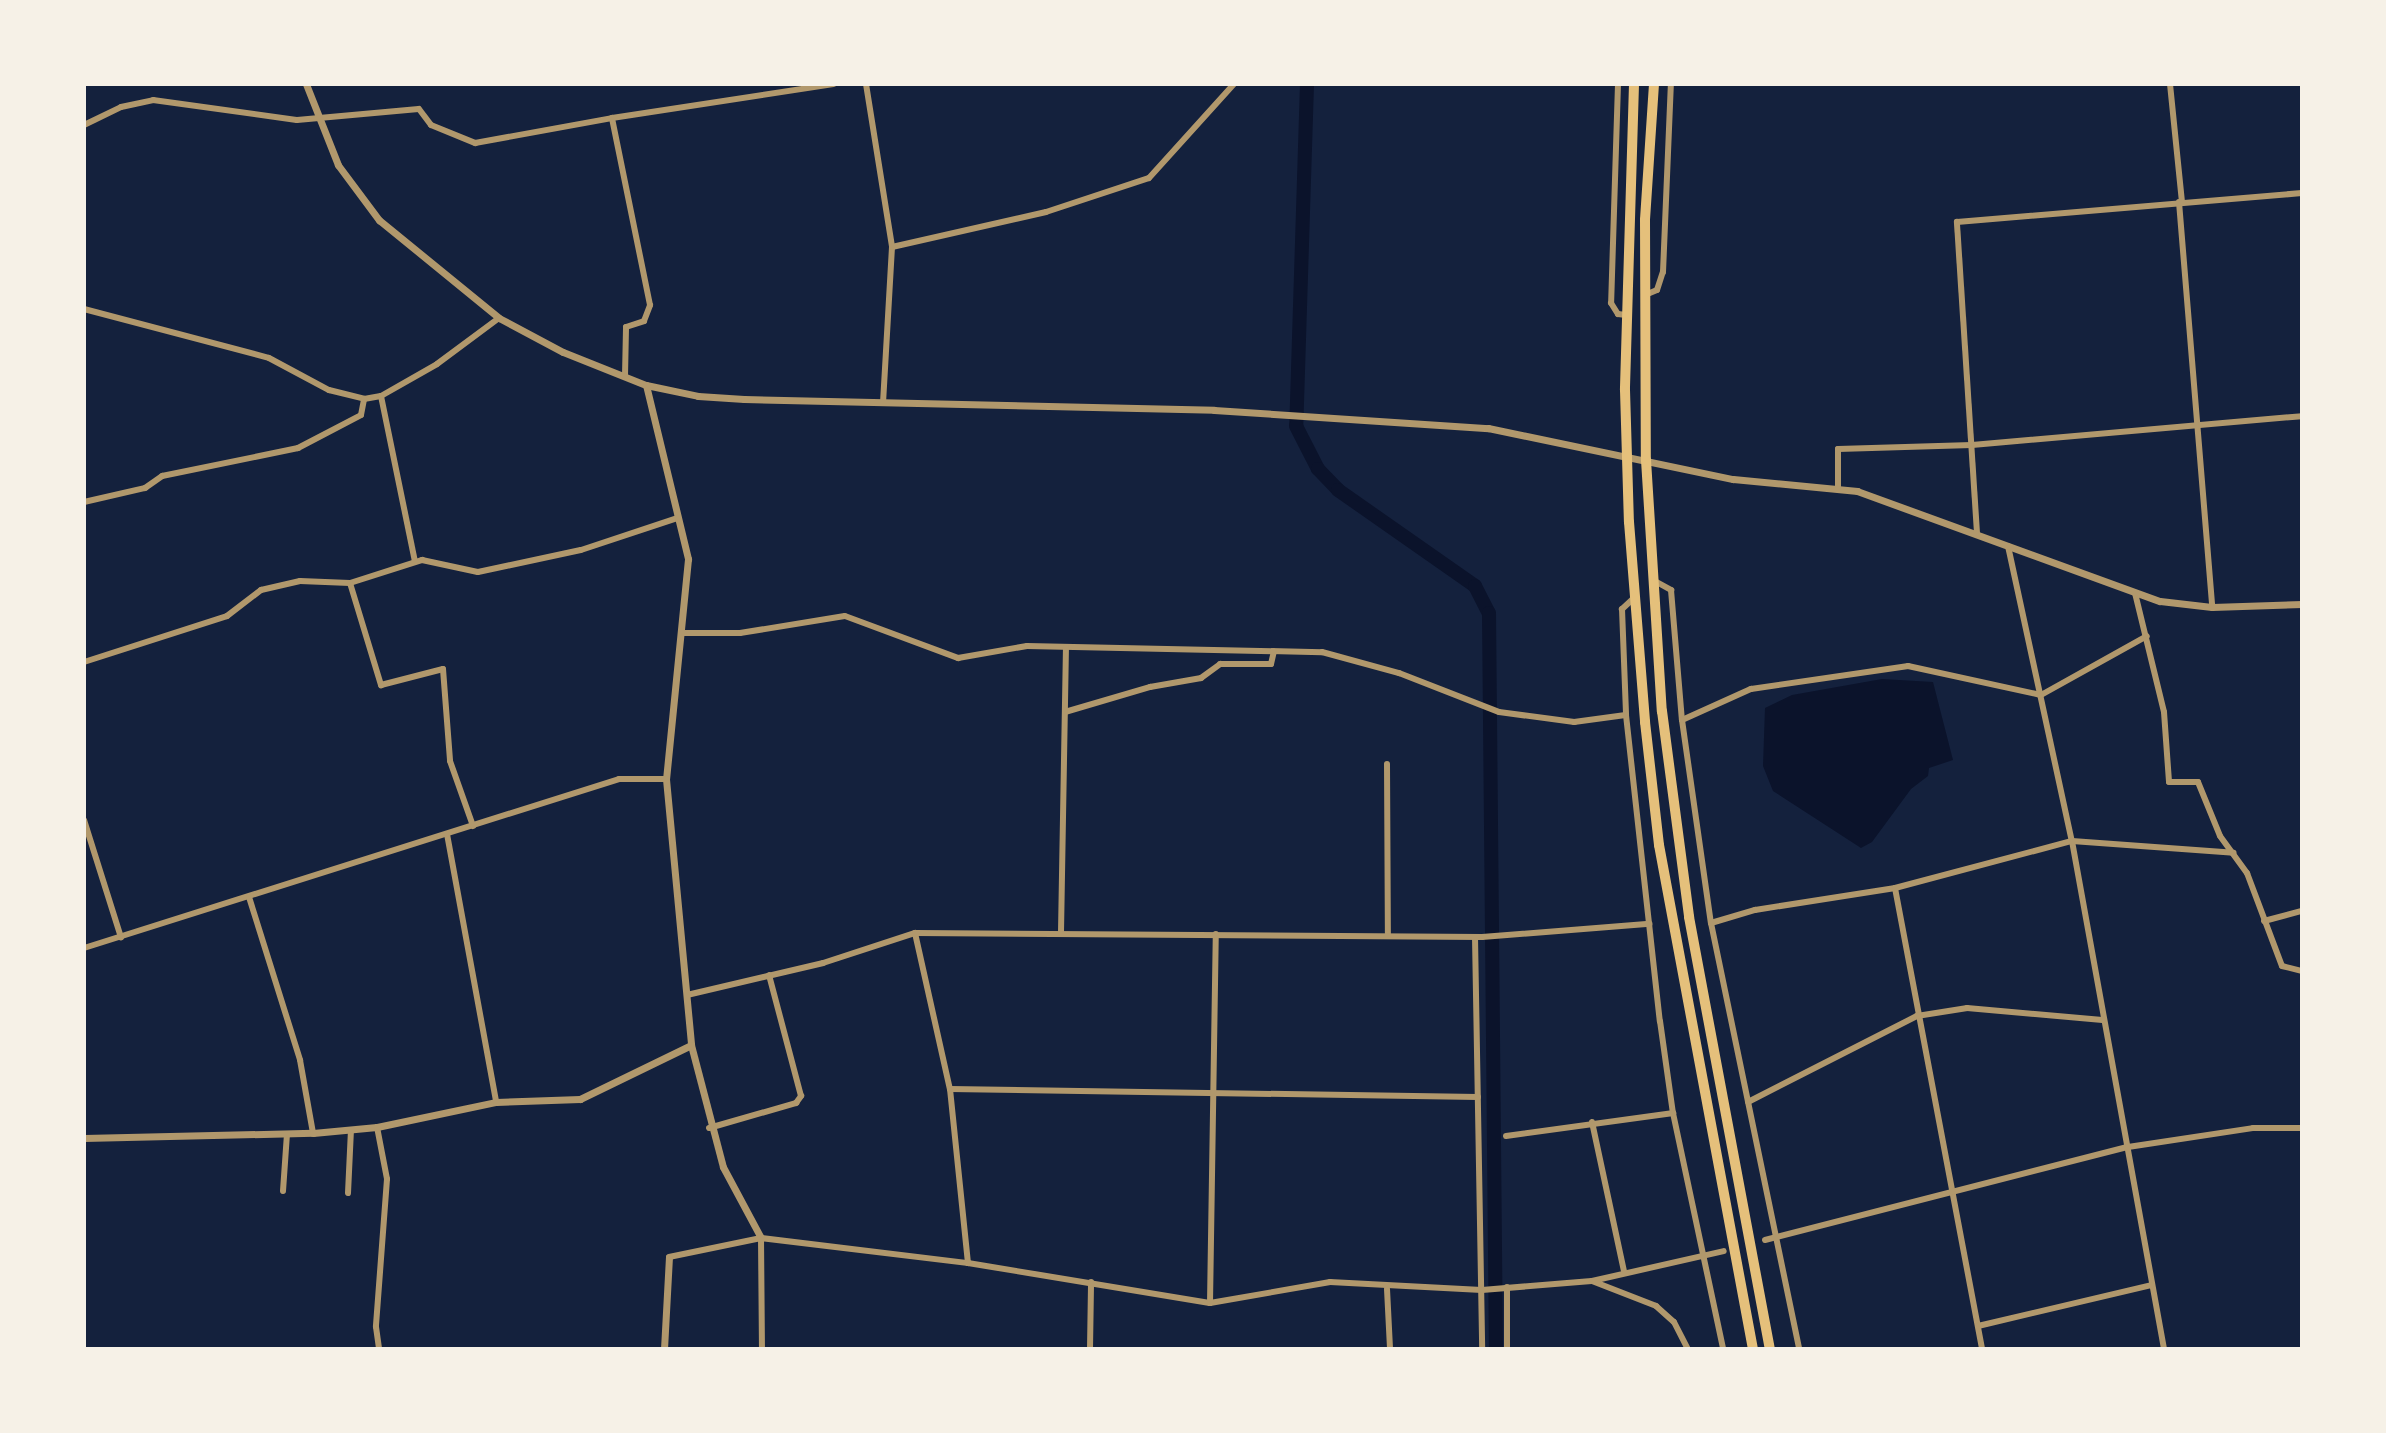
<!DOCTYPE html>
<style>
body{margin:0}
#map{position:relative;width:2386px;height:1433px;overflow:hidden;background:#14213d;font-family:Roboto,sans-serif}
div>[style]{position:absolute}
.water>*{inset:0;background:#0b132b}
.canal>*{height:14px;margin:-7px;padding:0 7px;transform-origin:7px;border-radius:7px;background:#0b132b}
.minor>*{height:6px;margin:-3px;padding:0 3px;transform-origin:3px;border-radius:3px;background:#b1986c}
.tertiary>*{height:7px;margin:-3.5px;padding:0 3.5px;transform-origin:3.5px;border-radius:3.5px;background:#b1986c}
.trunk>*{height:10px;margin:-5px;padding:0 5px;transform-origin:5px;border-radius:5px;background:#e5c07b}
span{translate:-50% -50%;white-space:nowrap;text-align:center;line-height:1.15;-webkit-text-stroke:7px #f6f1e7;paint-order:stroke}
.frame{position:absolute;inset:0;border:86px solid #f6f1e7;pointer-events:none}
</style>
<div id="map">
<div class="water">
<i style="clip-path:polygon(1882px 679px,1933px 682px,1953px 760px,1929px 768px,1928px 776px,1911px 789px,1872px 842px,1861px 848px,1773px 791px,1763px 766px,1765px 708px,1792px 695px)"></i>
</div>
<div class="canal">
<i style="left:1307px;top:84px;width:342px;rotate:91.8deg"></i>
<i style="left:1296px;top:426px;width:48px;rotate:62.9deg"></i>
<i style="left:1318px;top:469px;width:29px;rotate:46deg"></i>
<i style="left:1338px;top:490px;width:167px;rotate:35deg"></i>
<i style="left:1475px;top:586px;width:30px;rotate:63deg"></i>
<i style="left:1489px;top:613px;width:736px;rotate:89.46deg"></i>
</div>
<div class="minor">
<i style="left:866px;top:84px;width:165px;rotate:80.9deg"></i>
<i style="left:892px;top:247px;width:154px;rotate:93.3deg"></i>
<i style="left:1618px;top:84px;width:219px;rotate:91.8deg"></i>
<i style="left:1611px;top:303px;width:13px;rotate:58deg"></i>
<i style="left:1618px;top:314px;width:8px;rotate:7deg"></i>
<i style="left:2170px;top:84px;width:119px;rotate:84.2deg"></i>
<i style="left:84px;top:125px;width:41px;rotate:-25.9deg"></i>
<i style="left:121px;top:107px;width:33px;rotate:-12deg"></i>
<i style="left:153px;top:100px;width:145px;rotate:7.9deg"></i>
<i style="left:297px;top:120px;width:122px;rotate:-5.2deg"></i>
<i style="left:419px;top:109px;width:20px;rotate:53deg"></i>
<i style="left:431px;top:125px;width:48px;rotate:22.2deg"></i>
<i style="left:475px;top:143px;width:139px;rotate:-10.3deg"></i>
<i style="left:2179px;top:202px;width:406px;rotate:85.3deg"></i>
<i style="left:892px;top:247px;width:158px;rotate:-12.8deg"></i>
<i style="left:1046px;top:212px;width:108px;rotate:-18.3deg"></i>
<i style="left:1149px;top:178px;width:127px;rotate:-47.9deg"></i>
<i style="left:1645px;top:295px;width:13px;rotate:-23deg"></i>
<i style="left:1657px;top:290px;width:19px;rotate:-72deg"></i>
<i style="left:1663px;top:272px;width:188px;rotate:-87.6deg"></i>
<i style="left:84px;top:309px;width:191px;rotate:14.8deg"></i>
<i style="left:269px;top:358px;width:68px;rotate:28.1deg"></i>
<i style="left:329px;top:390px;width:36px;rotate:14deg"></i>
<i style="left:364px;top:399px;width:17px;rotate:-10deg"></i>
<i style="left:381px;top:396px;width:64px;rotate:-29.7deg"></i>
<i style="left:437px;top:364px;width:77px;rotate:-36.6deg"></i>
<i style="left:625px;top:376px;width:49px;rotate:-88.8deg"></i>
<i style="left:626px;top:327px;width:19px;rotate:-18deg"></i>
<i style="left:644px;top:321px;width:17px;rotate:-69deg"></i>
<i style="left:650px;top:305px;width:191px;rotate:-101.5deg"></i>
<i style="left:612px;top:118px;width:224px;rotate:-8.7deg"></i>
<i style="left:381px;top:396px;width:169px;rotate:78.4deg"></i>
<i style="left:1838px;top:488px;width:39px;rotate:-90deg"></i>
<i style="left:1838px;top:449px;width:134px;rotate:-1.7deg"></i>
<i style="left:1972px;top:445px;width:331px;rotate:-5deg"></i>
<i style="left:84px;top:502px;width:63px;rotate:-12.9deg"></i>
<i style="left:145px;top:488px;width:21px;rotate:-35deg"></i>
<i style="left:162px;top:476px;width:139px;rotate:-11.6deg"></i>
<i style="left:298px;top:448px;width:71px;rotate:-27.6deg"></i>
<i style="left:361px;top:415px;width:16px;rotate:-79deg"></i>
<i style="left:1977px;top:533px;width:312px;rotate:-93.7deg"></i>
<i style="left:1957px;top:222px;width:346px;rotate:-4.8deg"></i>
<i style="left:2008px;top:546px;width:302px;rotate:77.8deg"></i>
<i style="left:2072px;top:841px;width:516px;rotate:79.73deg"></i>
<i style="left:1653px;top:580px;width:21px;rotate:29deg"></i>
<i style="left:1671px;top:590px;width:130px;rotate:85.2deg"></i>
<i style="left:1682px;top:720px;width:205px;rotate:81.9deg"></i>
<i style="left:1711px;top:923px;width:435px;rotate:78.3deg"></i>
<i style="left:350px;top:583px;width:76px;rotate:-17.7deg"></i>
<i style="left:422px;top:560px;width:57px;rotate:12.1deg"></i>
<i style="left:478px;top:572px;width:105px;rotate:-12.1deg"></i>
<i style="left:581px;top:550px;width:102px;rotate:-18.3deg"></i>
<i style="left:2135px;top:593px;width:122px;rotate:76.3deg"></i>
<i style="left:2164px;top:712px;width:70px;rotate:85.9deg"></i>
<i style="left:2169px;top:782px;width:29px"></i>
<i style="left:2198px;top:782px;width:58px;rotate:67.8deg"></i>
<i style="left:2220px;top:836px;width:46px;rotate:53.9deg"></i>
<i style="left:2247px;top:873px;width:99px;rotate:69.4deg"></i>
<i style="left:2282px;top:966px;width:21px;rotate:14deg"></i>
<i style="left:1635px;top:597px;width:18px;rotate:137deg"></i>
<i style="left:1622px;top:609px;width:106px;rotate:87.8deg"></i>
<i style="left:1626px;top:715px;width:308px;rotate:83.7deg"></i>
<i style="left:1660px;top:1021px;width:93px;rotate:82deg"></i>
<i style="left:1673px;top:1113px;width:241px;rotate:78deg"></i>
<i style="left:683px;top:633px;width:57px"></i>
<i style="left:740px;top:633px;width:106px;rotate:-9.2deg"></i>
<i style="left:845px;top:616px;width:121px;rotate:20.4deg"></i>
<i style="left:958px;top:658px;width:70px;rotate:-9.9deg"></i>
<i style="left:1027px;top:646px;width:295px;rotate:1.2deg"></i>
<i style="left:1322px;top:652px;width:80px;rotate:15.3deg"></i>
<i style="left:1399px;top:673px;width:107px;rotate:21.3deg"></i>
<i style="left:1499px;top:712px;width:76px;rotate:7.6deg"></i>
<i style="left:1574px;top:722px;width:52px;rotate:-7.7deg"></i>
<i style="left:84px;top:662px;width:150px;rotate:-17.8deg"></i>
<i style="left:227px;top:616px;width:43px;rotate:-37.4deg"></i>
<i style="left:261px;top:590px;width:40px;rotate:-13deg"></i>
<i style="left:300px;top:581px;width:50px;rotate:2.3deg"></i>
<i style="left:350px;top:583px;width:107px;rotate:73.1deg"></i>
<i style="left:381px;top:685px;width:64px;rotate:-14.5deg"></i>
<i style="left:443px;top:669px;width:92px;rotate:85.6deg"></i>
<i style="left:450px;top:761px;width:69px;rotate:70.5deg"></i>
<i style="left:1065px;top:712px;width:89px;rotate:-16.4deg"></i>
<i style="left:1150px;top:687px;width:52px;rotate:-10deg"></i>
<i style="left:1201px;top:678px;width:24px;rotate:-36deg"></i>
<i style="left:1220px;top:664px;width:51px"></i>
<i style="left:1271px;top:664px;width:13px;rotate:-77deg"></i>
<i style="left:1682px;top:720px;width:76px;rotate:-24.2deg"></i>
<i style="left:1751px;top:689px;width:159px;rotate:-8.3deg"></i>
<i style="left:1908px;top:666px;width:136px;rotate:12.3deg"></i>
<i style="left:2041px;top:695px;width:121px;rotate:-29.1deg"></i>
<i style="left:1387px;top:764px;width:172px;rotate:89.7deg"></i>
<i style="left:84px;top:820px;width:123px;rotate:72.5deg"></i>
<i style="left:447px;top:834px;width:272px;rotate:79.6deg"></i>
<i style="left:1895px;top:888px;width:469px;rotate:79.3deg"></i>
<i style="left:249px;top:897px;width:171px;rotate:72.6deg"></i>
<i style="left:300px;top:1060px;width:74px;rotate:79.9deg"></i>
<i style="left:2264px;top:921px;width:39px;rotate:-15deg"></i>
<i style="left:1711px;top:923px;width:46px;rotate:-16.5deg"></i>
<i style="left:1755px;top:910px;width:142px;rotate:-8.9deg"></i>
<i style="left:1895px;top:888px;width:183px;rotate:-14.9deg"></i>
<i style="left:2072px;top:841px;width:162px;rotate:4.2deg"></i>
<i style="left:1061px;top:932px;width:285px;rotate:-89deg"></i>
<i style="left:915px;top:933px;width:160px;rotate:77.4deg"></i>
<i style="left:950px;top:1089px;width:175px;rotate:84.1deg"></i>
<i style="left:1475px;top:937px;width:412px;rotate:89deg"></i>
<i style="left:84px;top:948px;width:561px;rotate:-17.53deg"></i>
<i style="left:619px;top:779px;width:47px"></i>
<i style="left:687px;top:995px;width:140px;rotate:-13.2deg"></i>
<i style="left:823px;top:963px;width:97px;rotate:-18.1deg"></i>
<i style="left:915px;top:933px;width:567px;rotate:0.4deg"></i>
<i style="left:1482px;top:937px;width:168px;rotate:-4.5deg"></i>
<i style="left:950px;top:1089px;width:528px;rotate:0.87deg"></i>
<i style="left:1748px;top:1102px;width:190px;rotate:-27deg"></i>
<i style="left:1917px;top:1016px;width:51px;rotate:-9.1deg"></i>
<i style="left:1967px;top:1008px;width:136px;rotate:5.1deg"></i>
<i style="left:1592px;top:1122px;width:152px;rotate:77.9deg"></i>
<i style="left:377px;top:1127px;width:53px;rotate:79.1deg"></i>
<i style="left:387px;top:1179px;width:148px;rotate:94.3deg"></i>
<i style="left:376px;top:1327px;width:22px;rotate:82deg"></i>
<i style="left:709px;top:1128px;width:91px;rotate:-16deg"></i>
<i style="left:796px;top:1103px;width:9px;rotate:-54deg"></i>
<i style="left:801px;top:1096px;width:125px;rotate:-104.8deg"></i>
<i style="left:1506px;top:1136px;width:169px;rotate:-7.8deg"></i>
<i style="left:283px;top:1191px;width:57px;rotate:-86deg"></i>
<i style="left:348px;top:1193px;width:63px;rotate:-87.3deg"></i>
<i style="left:761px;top:1238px;width:111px;rotate:89.5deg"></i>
<i style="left:1765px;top:1240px;width:375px;rotate:-14.4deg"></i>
<i style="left:2128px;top:1147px;width:126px;rotate:-8.6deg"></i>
<i style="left:2253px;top:1128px;width:49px"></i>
<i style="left:669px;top:1257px;width:94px;rotate:-11.7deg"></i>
<i style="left:761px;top:1238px;width:209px;rotate:6.9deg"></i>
<i style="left:968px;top:1263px;width:245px;rotate:9.4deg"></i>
<i style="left:1210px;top:1303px;width:122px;rotate:-9.9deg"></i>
<i style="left:1330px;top:1282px;width:152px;rotate:3deg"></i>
<i style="left:1482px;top:1290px;width:110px;rotate:-4.7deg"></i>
<i style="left:1592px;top:1281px;width:135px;rotate:-12.8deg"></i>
<i style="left:1592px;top:1281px;width:69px;rotate:21.3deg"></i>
<i style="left:1656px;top:1306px;width:24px;rotate:42deg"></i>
<i style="left:1674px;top:1322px;width:30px;rotate:63deg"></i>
<i style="left:1507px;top:1287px;width:62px;rotate:90deg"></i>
<i style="left:1387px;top:1289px;width:60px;rotate:87.1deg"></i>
<i style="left:1210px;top:1303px;width:369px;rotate:-89.1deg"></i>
<i style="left:1978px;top:1326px;width:178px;rotate:-13.3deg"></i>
<i style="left:1090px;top:1349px;width:67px;rotate:-89.1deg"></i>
</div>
<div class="tertiary">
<i style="left:306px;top:84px;width:87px;rotate:68.4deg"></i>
<i style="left:338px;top:165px;width:69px;rotate:53.3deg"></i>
<i style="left:379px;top:220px;width:155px;rotate:39.2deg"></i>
<i style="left:499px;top:318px;width:72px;rotate:28deg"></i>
<i style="left:563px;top:352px;width:89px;rotate:21.7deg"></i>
<i style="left:646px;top:385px;width:53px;rotate:11.9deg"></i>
<i style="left:698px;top:396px;width:46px;rotate:3.7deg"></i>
<i style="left:744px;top:399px;width:470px;rotate:1.3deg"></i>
<i style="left:1214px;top:410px;width:275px;rotate:3.8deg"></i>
<i style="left:1488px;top:428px;width:250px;rotate:11.8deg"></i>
<i style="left:1733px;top:479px;width:125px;rotate:5.5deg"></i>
<i style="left:1857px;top:491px;width:322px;rotate:20deg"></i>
<i style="left:2160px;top:601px;width:52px;rotate:6.6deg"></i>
<i style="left:2212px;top:607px;width:90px;rotate:-1.9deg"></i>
<i style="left:646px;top:385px;width:179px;rotate:76.4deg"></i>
<i style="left:688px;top:559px;width:221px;rotate:95.7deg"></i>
<i style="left:666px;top:779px;width:267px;rotate:84.6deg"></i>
<i style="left:691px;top:1045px;width:126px;rotate:75.3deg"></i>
<i style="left:723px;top:1167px;width:81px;rotate:61.8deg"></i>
<i style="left:84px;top:1138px;width:229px;rotate:-1.3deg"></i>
<i style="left:313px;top:1133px;width:64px;rotate:-5.4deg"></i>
<i style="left:377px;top:1127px;width:122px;rotate:-11.9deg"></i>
<i style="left:496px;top:1102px;width:84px;rotate:-2deg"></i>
<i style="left:580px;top:1099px;width:123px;rotate:-25.9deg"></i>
<i style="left:664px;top:1349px;width:92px;rotate:-86.9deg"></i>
</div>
<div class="trunk">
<i style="left:1634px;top:84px;width:306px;rotate:91.7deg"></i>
<i style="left:1625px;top:390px;width:132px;rotate:88.3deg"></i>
<i style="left:1629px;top:522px;width:201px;rotate:85.4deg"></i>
<i style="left:1645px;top:722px;width:124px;rotate:83.5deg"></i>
<i style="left:1659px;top:845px;width:513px;rotate:79.44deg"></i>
<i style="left:1654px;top:84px;width:136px;rotate:93.8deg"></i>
<i style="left:1645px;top:220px;width:240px;rotate:89.8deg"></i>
<i style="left:1646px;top:460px;width:252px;rotate:86.4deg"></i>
<i style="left:1662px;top:711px;width:208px;rotate:82.5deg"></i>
<i style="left:1689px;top:917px;width:440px;rotate:79.4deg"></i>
</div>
<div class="frame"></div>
</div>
